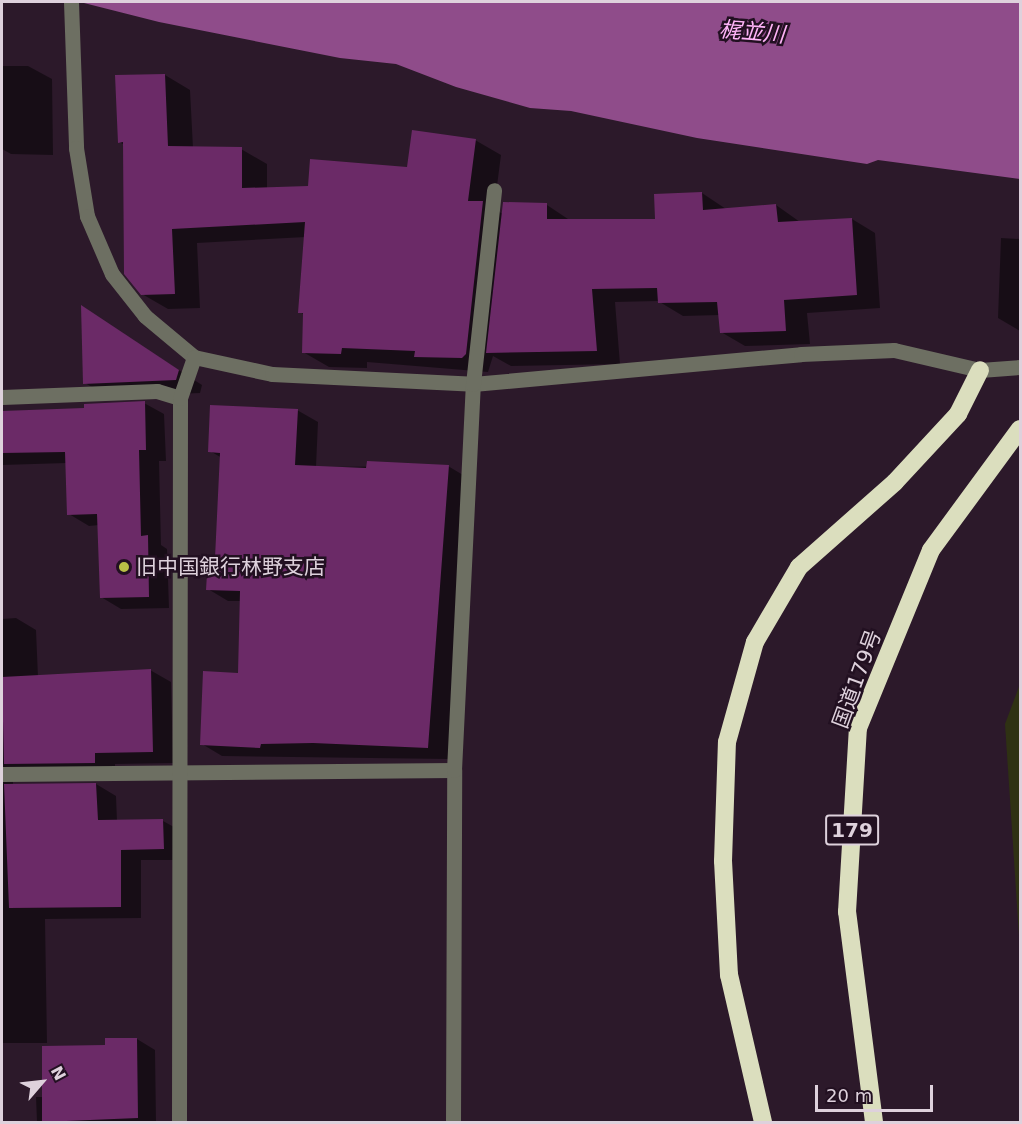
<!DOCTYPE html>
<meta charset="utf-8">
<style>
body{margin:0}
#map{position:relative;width:1022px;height:1124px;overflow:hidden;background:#2c192a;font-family:"DejaVu Sans","Noto Sans JP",sans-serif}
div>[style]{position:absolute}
.green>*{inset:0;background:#2f3113}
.water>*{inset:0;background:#8f4c8a}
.shadow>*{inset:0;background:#0007}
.building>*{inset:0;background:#6b2a67}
.minor>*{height:15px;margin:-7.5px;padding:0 7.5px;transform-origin:7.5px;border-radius:7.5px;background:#6d6f62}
.highway>*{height:18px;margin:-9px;padding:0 9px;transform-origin:9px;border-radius:9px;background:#dbdebe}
.dots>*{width:16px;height:16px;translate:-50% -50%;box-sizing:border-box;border:3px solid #221021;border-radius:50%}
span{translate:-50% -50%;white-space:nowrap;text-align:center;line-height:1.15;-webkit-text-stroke:5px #221021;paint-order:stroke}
.shield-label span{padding:2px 4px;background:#221021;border:2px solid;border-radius:4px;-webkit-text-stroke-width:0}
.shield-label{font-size:20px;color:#ded1dc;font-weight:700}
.poi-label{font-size:21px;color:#ded1dc}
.left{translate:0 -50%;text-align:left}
.street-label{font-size:21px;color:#ded1dc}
.water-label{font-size:22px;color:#feb3f7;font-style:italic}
.frame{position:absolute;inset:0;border:3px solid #ded1dc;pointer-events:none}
.north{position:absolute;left:12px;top:1052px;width:60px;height:60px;-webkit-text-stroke:4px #221021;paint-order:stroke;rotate:62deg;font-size:16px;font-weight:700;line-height:24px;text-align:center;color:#ded1dc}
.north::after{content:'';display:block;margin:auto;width:21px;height:27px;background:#ded1dc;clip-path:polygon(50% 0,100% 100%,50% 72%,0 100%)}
.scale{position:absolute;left:815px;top:1085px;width:118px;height:27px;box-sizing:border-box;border:3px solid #ded1dc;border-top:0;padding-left:8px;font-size:18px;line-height:21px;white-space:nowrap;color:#ded1dc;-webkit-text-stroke:4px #221021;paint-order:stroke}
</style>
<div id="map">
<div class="green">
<i style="clip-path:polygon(1020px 684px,1020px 951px,1005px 724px)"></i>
</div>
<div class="water">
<i style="clip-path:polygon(80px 2px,1020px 2px,1020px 179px,878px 160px,867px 164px,697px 138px,571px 111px,530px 108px,456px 87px,396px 64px,340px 58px,159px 22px)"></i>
</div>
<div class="shadow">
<i style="clip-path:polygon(2px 66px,28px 66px,52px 79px,53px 155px,11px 154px,2px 149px)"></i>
<i style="clip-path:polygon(165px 75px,190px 90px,193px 148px,241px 149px,267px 164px,267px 188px,309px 187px,408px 169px,475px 140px,501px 155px,494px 209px,503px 214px,547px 205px,571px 221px,656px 220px,702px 193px,726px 209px,776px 205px,800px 222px,852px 219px,875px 233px,880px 308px,807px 313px,810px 344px,745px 346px,721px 332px,720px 315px,683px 316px,658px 301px,615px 302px,620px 364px,511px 366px,493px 356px,488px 372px,367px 362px,367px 368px,329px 367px,303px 352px,305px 315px,300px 312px,306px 237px,197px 243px,200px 308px,168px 309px,142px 294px,125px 145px,119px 142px)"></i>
<i style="clip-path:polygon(1001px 238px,1020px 239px,1020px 331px,998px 318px)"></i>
<i style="clip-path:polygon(82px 308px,202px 385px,200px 393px,109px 397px,85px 383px)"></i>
<i style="clip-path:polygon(144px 403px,164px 414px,166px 461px,159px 461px,161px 545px,167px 549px,169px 608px,121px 609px,101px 597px,99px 525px,89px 526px,69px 514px,67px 463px,2px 465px,2px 412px,86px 410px)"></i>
<i style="clip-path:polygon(297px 410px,318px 422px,316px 467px,448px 466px,468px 478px,448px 759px,222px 756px,202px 744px,239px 674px,241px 601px,228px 601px,208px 589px,217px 559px,222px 458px,210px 451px)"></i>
<i style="clip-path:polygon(16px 618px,36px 630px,38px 677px,150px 670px,171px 682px,173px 763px,115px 764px,115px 774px,13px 781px,13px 785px,96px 784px,116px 796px,117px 821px,163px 821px,183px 832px,183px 860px,141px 860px,141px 918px,45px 919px,47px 1043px,2px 1043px,2px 619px)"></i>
<i style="clip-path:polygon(137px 1039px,155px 1050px,156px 1122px,37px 1122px,36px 1097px,44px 1097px,107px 1046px)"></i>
</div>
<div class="building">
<i style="clip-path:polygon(165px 74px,168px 146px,242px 147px,242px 188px,308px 186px,310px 159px,407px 167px,412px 130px,476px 139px,468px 201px,483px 201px,466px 354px,462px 358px,414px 357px,415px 351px,342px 348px,341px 354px,302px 353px,303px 313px,298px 313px,305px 222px,172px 229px,175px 294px,141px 295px,124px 274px,123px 142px,118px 143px,115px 75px)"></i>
<i style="clip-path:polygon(702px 192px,703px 210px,776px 204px,778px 222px,852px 218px,857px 295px,784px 300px,786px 331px,720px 333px,717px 302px,658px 303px,657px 288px,592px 289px,597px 351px,486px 353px,503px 202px,547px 203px,547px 219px,655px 219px,654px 194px)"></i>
<i style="clip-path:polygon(81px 305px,179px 370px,176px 380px,83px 384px)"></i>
<i style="clip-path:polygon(145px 401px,146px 450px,139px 450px,141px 536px,148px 535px,149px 597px,100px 598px,97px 514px,67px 515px,65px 452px,2px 453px,2px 411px,84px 408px,84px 404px)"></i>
<i style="clip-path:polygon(210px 405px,298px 409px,295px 465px,366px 468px,367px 461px,449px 465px,428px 748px,313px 743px,261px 744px,260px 748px,200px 745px,203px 671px,238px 673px,240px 591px,206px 590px,208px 557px,215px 558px,220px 453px,208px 452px)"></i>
<i style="clip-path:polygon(151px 669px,153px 752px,95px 753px,95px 763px,4px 764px,2px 677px)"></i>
<i style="clip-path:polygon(96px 783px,98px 820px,163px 819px,164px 849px,121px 850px,121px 907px,9px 908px,4px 784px)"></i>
<i style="clip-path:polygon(105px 1038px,137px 1038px,138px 1118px,42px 1122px,42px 1046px,105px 1045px)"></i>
</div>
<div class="minor">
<i style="left:71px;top:2px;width:146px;rotate:88deg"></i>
<i style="left:76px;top:148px;width:69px;rotate:80.8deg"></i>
<i style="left:87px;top:216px;width:63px;rotate:66.7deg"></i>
<i style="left:112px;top:274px;width:53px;rotate:51.8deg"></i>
<i style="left:145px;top:316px;width:64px;rotate:39.9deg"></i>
<i style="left:194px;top:357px;width:80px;rotate:12.3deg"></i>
<i style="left:272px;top:374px;width:201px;rotate:2.8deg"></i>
<i style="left:473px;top:384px;width:329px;rotate:-5.2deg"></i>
<i style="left:801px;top:354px;width:93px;rotate:-2.5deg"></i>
<i style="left:894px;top:350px;width:88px;rotate:13.1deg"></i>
<i style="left:980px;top:370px;width:40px;rotate:-4.3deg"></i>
<i style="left:2px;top:397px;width:155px;rotate:-2.2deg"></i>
<i style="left:157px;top:391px;width:24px;rotate:17deg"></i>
<i style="left:2px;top:774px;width:452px;rotate:-0.5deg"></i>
<i style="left:179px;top:1122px;width:724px;rotate:-89.92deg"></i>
<i style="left:180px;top:398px;width:43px;rotate:-71.1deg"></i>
<i style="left:453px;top:1122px;width:352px;rotate:-89.8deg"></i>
<i style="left:454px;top:770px;width:386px;rotate:-87.2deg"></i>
<i style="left:473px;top:384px;width:195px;rotate:-83.8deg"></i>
</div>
<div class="highway">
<i style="left:763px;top:1122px;width:151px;rotate:-103deg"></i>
<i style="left:729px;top:975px;width:114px;rotate:-93deg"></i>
<i style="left:723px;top:861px;width:119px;rotate:-88.1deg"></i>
<i style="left:727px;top:742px;width:104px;rotate:-74.4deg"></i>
<i style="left:755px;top:642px;width:87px;rotate:-59.6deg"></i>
<i style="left:799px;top:567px;width:128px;rotate:-41.5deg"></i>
<i style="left:895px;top:482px;width:93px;rotate:-47.2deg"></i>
<i style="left:958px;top:414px;width:49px;rotate:-63.4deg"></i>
<i style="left:874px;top:1122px;width:212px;rotate:-97.3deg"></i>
<i style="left:847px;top:912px;width:184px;rotate:-86.6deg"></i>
<i style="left:858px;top:728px;width:192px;rotate:-67.7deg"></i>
<i style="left:931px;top:550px;width:150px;rotate:-53.7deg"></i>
</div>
<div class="dots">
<i style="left:124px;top:567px;background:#b9c046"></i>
</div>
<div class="shield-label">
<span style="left:852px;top:830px">179</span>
</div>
<div class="poi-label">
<span class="left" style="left:136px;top:567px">旧中国銀行林野支店</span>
</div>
<div class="street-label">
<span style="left:857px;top:679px;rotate:-70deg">国道179号</span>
</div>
<div class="water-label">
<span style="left:752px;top:32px;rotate:5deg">梶並川</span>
</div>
<div class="frame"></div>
<div class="north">N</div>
<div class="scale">20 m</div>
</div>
